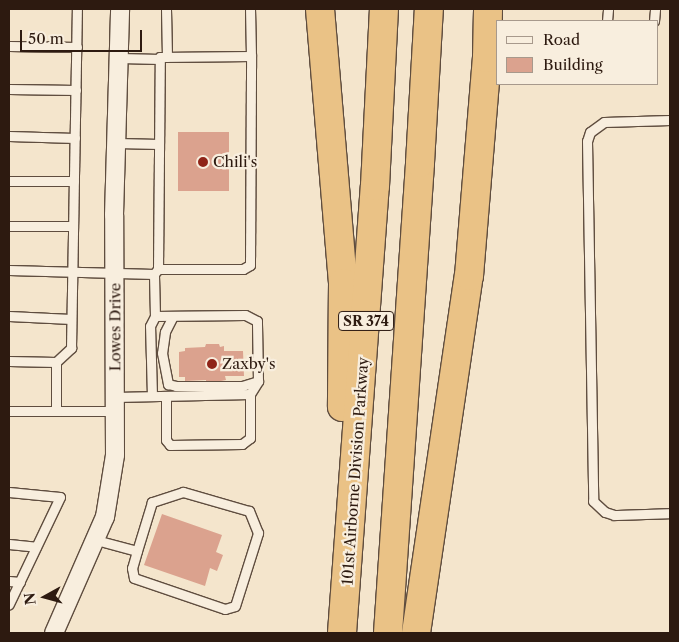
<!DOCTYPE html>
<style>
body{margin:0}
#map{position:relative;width:679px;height:642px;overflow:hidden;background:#f4e5cc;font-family:"Libre Caslon Text",serif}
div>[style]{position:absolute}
.building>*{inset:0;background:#dba28e;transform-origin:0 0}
.roads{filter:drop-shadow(1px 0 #5f4d3f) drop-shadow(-1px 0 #5f4d3f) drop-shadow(0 1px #5f4d3f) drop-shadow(0 -1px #5f4d3f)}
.lane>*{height:9px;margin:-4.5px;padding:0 4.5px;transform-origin:4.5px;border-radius:4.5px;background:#f8eede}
.street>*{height:18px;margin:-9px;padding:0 9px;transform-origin:9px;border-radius:9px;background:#f8eede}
.highway>*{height:28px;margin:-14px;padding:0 14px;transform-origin:14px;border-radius:14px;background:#eac286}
.dots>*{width:14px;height:14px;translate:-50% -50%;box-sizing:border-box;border:2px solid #f8eede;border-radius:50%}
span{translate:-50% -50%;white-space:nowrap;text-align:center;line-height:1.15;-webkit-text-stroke:4.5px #f8eede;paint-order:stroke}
.shield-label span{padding:1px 4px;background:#f8eede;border:1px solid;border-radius:4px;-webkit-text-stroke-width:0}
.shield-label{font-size:14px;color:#2d1a10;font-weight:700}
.poi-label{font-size:15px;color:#2d1a10}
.left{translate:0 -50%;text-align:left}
.street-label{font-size:15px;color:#2d1a10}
.frame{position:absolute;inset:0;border:10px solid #2d1a10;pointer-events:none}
.legend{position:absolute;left:496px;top:20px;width:162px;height:65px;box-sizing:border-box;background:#f8eede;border:1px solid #a7998c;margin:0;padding:6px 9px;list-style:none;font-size:15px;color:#2d1a10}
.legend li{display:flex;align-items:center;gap:10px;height:25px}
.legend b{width:25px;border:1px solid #a7998c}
.north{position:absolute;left:20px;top:572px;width:50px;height:50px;-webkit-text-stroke:4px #f8eede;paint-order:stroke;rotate:263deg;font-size:14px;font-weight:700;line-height:20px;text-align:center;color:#2d1a10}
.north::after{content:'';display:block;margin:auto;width:18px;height:22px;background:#2d1a10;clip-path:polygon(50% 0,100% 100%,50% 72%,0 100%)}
.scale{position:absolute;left:20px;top:30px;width:122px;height:22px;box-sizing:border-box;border:2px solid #2d1a10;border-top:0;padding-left:6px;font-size:15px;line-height:18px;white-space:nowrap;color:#2d1a10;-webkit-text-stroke:4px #f8eede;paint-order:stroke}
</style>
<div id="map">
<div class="building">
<i style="left:178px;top:132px;width:51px;height:59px"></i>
<i style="clip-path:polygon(206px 344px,219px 344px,220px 347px,224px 346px,224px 351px,243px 351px,244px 376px,225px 376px,226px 380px,206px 384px,206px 380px,185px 381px,185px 377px,179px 377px,179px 352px,185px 351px,185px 348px,205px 347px)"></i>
<i style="clip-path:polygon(162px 514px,222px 535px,216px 552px,223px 555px,217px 571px,210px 568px,205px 586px,144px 565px)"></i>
</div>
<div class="roads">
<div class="lane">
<i style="left:166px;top:9px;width:48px;rotate:88.8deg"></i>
<i style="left:607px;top:21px;width:12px;rotate:-85deg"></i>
<i style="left:654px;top:21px;width:12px;rotate:-85deg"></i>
<i style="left:9px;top:46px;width:68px;rotate:0.8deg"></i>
<i style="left:120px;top:58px;width:40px;rotate:1.4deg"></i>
<i style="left:9px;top:89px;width:67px;rotate:0.9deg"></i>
<i style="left:670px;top:120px;width:66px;rotate:178.3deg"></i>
<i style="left:604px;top:122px;width:17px;rotate:144deg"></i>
<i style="left:590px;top:132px;width:9px;rotate:108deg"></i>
<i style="left:587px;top:141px;width:360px;rotate:89deg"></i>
<i style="left:593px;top:501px;width:16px;rotate:43deg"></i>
<i style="left:605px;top:512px;width:9px;rotate:18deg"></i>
<i style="left:614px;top:515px;width:56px;rotate:-2deg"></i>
<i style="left:9px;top:136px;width:66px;rotate:1.7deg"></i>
<i style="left:117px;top:143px;width:42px;rotate:1.4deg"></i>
<i style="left:9px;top:181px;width:65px"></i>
<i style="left:9px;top:226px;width:64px"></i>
<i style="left:158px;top:269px;width:85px"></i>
<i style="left:243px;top:269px;width:8px;rotate:-30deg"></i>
<i style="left:250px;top:265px;width:209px;rotate:-89.7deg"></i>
<i style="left:9px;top:270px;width:145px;rotate:1.6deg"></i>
<i style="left:9px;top:316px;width:62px;rotate:2.8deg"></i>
<i style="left:173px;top:316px;width:18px;rotate:117deg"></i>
<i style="left:165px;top:332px;width:21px;rotate:98deg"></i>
<i style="left:162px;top:353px;width:32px;rotate:79deg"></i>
<i style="left:168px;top:384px;width:8px;rotate:14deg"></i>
<i style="left:176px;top:386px;width:66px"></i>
<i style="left:242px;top:386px;width:17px;rotate:-17deg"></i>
<i style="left:9px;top:361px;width:47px;rotate:1.2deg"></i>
<i style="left:152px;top:396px;width:70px;rotate:-91.6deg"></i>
<i style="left:150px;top:326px;width:11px;rotate:-63deg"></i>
<i style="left:166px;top:396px;width:44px;rotate:90deg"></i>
<i style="left:166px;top:440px;width:6px;rotate:51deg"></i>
<i style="left:170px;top:445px;width:72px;rotate:-0.8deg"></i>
<i style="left:242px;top:444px;width:10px;rotate:-37deg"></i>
<i style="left:250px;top:438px;width:44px;rotate:-90deg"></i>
<i style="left:115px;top:397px;width:135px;rotate:-1.3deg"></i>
<i style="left:250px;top:394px;width:15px;rotate:-58deg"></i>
<i style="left:258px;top:381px;width:60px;rotate:-91deg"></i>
<i style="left:257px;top:321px;width:13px;rotate:-153deg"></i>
<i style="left:245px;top:315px;width:90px;rotate:179.4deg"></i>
<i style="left:155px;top:316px;width:42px;rotate:-91.4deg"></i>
<i style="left:154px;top:274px;width:6px;rotate:-51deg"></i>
<i style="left:158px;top:269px;width:212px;rotate:-89.5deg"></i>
<i style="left:160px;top:57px;width:91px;rotate:-0.6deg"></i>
<i style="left:251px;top:56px;width:47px;rotate:-91.2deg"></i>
<i style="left:9px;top:411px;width:106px"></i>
<i style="left:56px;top:411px;width:49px;rotate:-90deg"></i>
<i style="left:56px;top:362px;width:21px;rotate:-43deg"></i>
<i style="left:71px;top:348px;width:339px;rotate:-89deg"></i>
<i style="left:9px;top:492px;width:51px;rotate:5.6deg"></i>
<i style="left:60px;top:497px;width:119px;rotate:115.5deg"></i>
<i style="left:96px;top:540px;width:42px;rotate:15deg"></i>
<i style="left:137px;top:551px;width:18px;rotate:106deg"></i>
<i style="left:132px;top:568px;width:10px;rotate:79deg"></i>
<i style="left:134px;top:578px;width:96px;rotate:18.8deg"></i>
<i style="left:225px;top:609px;width:10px;rotate:-17deg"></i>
<i style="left:235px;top:606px;width:77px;rotate:-72.5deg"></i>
<i style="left:258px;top:533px;width:24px;rotate:-112deg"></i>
<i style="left:249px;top:511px;width:69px;rotate:-163.9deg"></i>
<i style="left:183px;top:492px;width:33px;rotate:162deg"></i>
<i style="left:152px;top:502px;width:51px;rotate:107deg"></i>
<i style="left:9px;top:544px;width:27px;rotate:6deg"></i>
<i style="left:9px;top:581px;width:11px;rotate:5deg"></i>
</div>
<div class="street">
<i style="left:54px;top:633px;width:127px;rotate:-66.3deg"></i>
<i style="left:105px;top:517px;width:63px;rotate:-80.8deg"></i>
<i style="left:115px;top:455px;width:240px;rotate:-90.2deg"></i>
<i style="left:114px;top:215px;width:206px;rotate:-88.3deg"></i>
</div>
<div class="highway">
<i style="left:320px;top:9px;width:275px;rotate:85.2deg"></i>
<i style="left:343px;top:283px;width:124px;rotate:90.5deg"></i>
<i style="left:342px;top:633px;width:448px;rotate:-85.8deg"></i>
<i style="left:375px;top:186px;width:177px;rotate:-87.1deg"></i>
<i style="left:388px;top:633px;width:471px;rotate:-86.1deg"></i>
<i style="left:420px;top:163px;width:154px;rotate:-86.7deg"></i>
<i style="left:416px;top:633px;width:361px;rotate:-81.6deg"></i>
<i style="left:469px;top:276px;width:219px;rotate:-85.3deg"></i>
<i style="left:487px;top:58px;width:49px;rotate:-88.8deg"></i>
</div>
</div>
<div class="dots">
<i style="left:203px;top:162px;background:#8f2418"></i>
<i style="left:212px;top:364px;background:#8f2418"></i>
</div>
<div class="shield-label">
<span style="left:366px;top:321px">SR 374</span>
</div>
<div class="poi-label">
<span class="left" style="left:213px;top:162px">Chili's</span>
<span class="left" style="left:222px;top:364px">Zaxby's</span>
</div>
<div class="street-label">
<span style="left:115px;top:327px;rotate:-90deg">Lowes Drive</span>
<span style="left:355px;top:471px;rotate:-86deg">101st Airborne Division Parkway</span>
</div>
<div class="frame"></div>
<ul class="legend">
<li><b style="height:6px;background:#f8eede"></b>Road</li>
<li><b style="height:14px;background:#dba28e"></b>Building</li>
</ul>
<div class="north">N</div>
<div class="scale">50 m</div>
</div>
